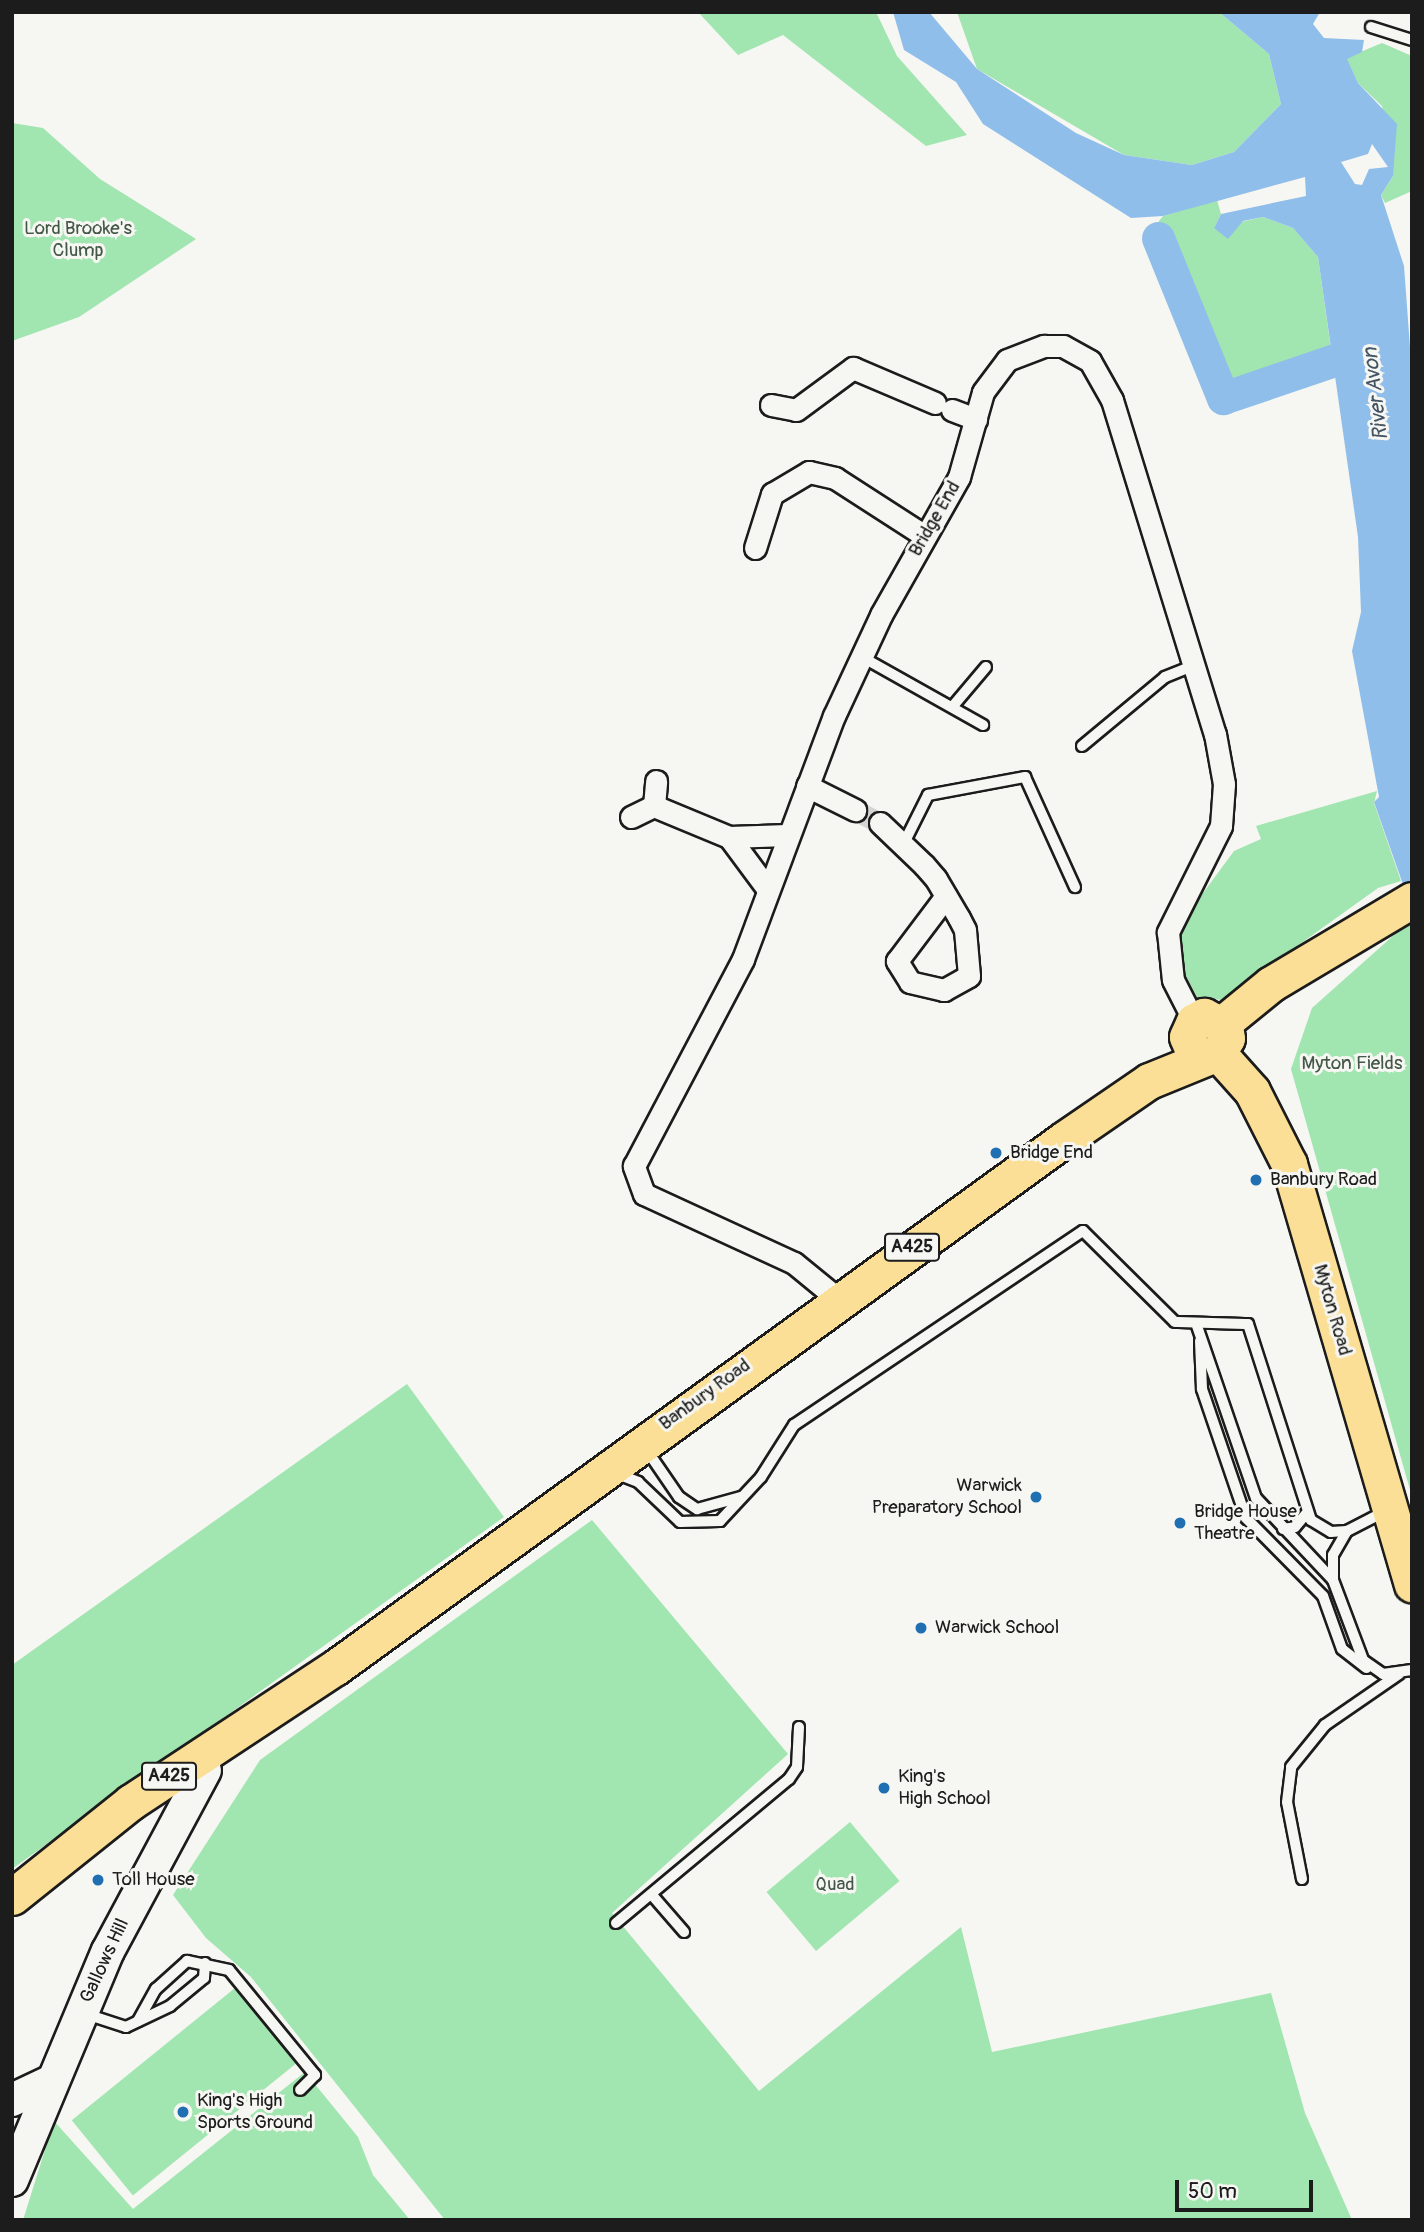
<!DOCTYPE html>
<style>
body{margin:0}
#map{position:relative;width:1424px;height:2232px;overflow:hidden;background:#f6f6f2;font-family:Pangolin,sans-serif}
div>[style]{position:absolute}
.green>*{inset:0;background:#a1e5b0;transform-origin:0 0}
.water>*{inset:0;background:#90beea}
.river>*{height:33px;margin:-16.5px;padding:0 16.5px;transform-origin:16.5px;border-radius:16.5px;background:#90beea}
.street-tunnel>*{height:21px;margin-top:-10.5px;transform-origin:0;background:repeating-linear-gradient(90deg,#d5d5d2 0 21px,transparent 0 31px)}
.roads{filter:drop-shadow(2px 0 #1c1c1c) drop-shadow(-2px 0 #1c1c1c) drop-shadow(0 2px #1c1c1c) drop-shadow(0 -2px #1c1c1c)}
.lane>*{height:10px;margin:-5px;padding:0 5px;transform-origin:5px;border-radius:5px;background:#f6f6f2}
.street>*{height:21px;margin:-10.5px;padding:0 10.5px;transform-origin:10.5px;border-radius:10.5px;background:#f6f6f2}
.secondary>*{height:32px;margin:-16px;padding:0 16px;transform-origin:16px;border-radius:16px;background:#f6f6f2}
.primary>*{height:35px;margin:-17.5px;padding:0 17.5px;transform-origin:17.5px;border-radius:17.5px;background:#fbdf96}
.dots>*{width:19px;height:19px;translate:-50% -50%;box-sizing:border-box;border:4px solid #f6f6f2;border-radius:50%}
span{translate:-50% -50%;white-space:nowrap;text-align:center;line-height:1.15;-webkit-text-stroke:6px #f6f6f2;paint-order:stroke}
.shield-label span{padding:2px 5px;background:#f6f6f2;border:2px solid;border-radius:5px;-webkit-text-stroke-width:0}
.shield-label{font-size:18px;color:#1c1c1c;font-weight:700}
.park-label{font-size:19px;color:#445848}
.street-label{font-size:19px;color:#1c1c1c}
.poi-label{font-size:19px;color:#1c1c1c}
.left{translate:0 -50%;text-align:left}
.right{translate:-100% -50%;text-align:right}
.water-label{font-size:21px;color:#455564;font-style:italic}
.frame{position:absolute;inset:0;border:14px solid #1c1c1c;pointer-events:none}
.scale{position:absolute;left:1175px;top:2180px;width:138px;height:32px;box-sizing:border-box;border:4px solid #1c1c1c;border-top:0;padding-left:9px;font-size:21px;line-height:24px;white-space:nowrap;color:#1c1c1c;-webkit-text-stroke:5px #f6f6f2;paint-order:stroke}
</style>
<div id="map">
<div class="green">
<i style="clip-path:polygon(698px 12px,876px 12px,897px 56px,967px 135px,926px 146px,783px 35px,738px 55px)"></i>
<i style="clip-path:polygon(957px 12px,1219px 12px,1269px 54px,1281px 104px,1234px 152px,1192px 165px,1124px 155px,977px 69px)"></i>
<i style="clip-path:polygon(1382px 43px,1412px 56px,1412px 191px,1385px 203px,1381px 195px,1393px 176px,1382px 106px,1358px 83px,1346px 58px)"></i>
<i style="clip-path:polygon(12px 123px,43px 128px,100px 179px,196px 239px,79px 317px,12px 341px)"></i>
<i style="clip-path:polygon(1217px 200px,1221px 214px,1214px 228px,1263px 217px,1293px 228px,1318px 257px,1334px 371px,1222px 414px,1149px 234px,1163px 216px)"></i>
<i style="clip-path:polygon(1377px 791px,1374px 803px,1401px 881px,1378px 888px,1222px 1000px,1197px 997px,1182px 968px,1181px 923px,1234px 851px,1261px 839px,1256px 826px)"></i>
<i style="clip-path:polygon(1412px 919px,1412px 1497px,1291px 1069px,1312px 1008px)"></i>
<i style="clip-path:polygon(407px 1384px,504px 1517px,12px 1869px,12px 1665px)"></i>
<i style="clip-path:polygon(592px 1520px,788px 1754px,612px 1913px,759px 2091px,961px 1927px,992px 2052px,1271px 1993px,1305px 2113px,1352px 2220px,445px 2220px,251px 1977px,206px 1938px,173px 1895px,260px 1760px)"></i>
<i style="left:850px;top:1822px;width:77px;height:109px;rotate:50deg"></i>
<i style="left:235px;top:1988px;width:97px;height:210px;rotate:51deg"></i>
<i style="clip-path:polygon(305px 2072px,358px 2137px,373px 2175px,410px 2220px,23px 2220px,54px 2121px,133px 2209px)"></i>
</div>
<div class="water">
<i style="clip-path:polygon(evenodd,893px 12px,929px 12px,977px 69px,1076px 133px,1124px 155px,1192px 165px,1234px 152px,1281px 104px,1269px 54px,1219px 12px,1320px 12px,1313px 24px,1324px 38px,1364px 40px,1362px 52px,1347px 59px,1358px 83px,1397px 124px,1393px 176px,1381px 195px,1404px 266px,1412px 374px,1412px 910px,1374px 802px,1379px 797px,1352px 651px,1361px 612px,1358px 537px,1318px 257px,1293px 228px,1263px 217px,1243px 221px,1228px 239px,1214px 228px,1221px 214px,1306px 196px,1305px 177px,1163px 216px,1131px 218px,983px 124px,956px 82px,904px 50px,893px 12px,1372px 144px,1388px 167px,1369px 169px,1362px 185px,1355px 184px,1341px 162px,1368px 154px,1372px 144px)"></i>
</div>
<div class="river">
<i style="left:1158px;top:238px;width:173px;rotate:67.9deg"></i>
<i style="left:1223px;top:398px;width:155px;rotate:-18.8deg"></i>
</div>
<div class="street-tunnel">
<i style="left:855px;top:810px;width:28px;rotate:27deg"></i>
</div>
<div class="roads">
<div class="lane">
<i style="left:1371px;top:27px;width:43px;rotate:17.6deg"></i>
<i style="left:862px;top:657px;width:139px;rotate:29.3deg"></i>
<i style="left:953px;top:706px;width:51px;rotate:-49.8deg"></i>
<i style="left:1082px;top:746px;width:108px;rotate:-39.7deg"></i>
<i style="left:1165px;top:677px;width:32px;rotate:-22deg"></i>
<i style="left:904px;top:843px;width:54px;rotate:-63.4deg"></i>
<i style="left:928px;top:795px;width:99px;rotate:-10.5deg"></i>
<i style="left:1025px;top:777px;width:121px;rotate:65.6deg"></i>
<i style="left:1197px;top:1326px;width:182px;rotate:71.1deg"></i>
<i style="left:1256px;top:1498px;width:112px;rotate:46.8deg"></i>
<i style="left:1333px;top:1580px;width:85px;rotate:69.4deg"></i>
<i style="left:1363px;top:1660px;width:24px;rotate:35deg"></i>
<i style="left:1383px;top:1674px;width:29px;rotate:-8deg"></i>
<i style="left:1200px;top:1341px;width:48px;rotate:87.6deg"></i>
<i style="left:1202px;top:1389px;width:136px;rotate:71.2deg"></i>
<i style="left:1246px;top:1518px;width:110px;rotate:45.4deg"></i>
<i style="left:1323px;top:1596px;width:56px;rotate:70.3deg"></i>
<i style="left:1342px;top:1649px;width:31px;rotate:38deg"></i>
<i style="left:646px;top:1449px;width:58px;rotate:55.5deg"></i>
<i style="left:679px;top:1497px;width:22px;rotate:34deg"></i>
<i style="left:697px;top:1509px;width:46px;rotate:-15.3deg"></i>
<i style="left:615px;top:1473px;width:25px;rotate:21deg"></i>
<i style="left:638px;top:1482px;width:58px;rotate:43.6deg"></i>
<i style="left:680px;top:1522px;width:40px;rotate:-1.4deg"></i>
<i style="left:720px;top:1521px;width:60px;rotate:-47deg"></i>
<i style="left:761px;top:1477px;width:62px;rotate:-57.6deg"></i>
<i style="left:794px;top:1425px;width:348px;rotate:-33.9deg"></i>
<i style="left:1083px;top:1231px;width:129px;rotate:44.7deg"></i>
<i style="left:1175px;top:1322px;width:73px;rotate:1.6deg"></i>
<i style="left:1248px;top:1324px;width:206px;rotate:72.2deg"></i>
<i style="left:1311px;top:1520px;width:23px;rotate:31deg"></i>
<i style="left:1331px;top:1532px;width:16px;rotate:-4deg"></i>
<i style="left:1347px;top:1531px;width:42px;rotate:-27.2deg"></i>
<i style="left:1283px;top:1529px;width:12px;rotate:-9deg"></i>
<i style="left:1295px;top:1527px;width:17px;rotate:-50deg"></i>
<i style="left:1333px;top:1580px;width:25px;rotate:-90deg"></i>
<i style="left:1333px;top:1555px;width:28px;rotate:-60deg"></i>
<i style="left:1302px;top:1879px;width:78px;rotate:-101deg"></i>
<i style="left:1287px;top:1802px;width:35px;rotate:-83deg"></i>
<i style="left:1291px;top:1767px;width:54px;rotate:-51deg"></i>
<i style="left:1325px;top:1725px;width:90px;rotate:-34.6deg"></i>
<i style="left:652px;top:1895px;width:49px;rotate:49.1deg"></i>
<i style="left:616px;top:1923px;width:225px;rotate:-39.8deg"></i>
<i style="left:789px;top:1779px;width:14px;rotate:-56deg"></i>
<i style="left:797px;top:1767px;width:40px;rotate:-87.1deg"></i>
<i style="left:86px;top:2014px;width:42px;rotate:18deg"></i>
<i style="left:126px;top:2027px;width:49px;rotate:-25.5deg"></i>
<i style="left:170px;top:2006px;width:44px;rotate:-39.5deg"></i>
<i style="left:204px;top:1978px;width:15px;rotate:-86deg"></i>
<i style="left:138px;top:2021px;width:37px;rotate:-61deg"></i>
<i style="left:156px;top:1989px;width:42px;rotate:-42.1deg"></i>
<i style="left:187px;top:1961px;width:43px;rotate:12.1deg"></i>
<i style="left:229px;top:1970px;width:136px;rotate:50.7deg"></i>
<i style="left:315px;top:2075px;width:21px;rotate:135deg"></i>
</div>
<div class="street">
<i style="left:771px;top:405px;width:25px;rotate:11deg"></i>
<i style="left:796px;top:410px;width:71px;rotate:-36.4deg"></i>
<i style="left:853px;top:368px;width:89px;rotate:23.1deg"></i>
<i style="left:952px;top:410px;width:26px;rotate:21deg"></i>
<i style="left:755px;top:548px;width:57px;rotate:-72.5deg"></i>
<i style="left:772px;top:494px;width:43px;rotate:-30.7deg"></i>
<i style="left:809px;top:472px;width:27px;rotate:13deg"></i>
<i style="left:835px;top:478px;width:107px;rotate:32.8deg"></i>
<i style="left:807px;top:786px;width:54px;rotate:26.6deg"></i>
<i style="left:654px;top:806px;width:81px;rotate:22.5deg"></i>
<i style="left:729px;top:837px;width:58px;rotate:-2deg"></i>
<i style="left:631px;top:817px;width:25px;rotate:-26deg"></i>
<i style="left:654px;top:806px;width:25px;rotate:-85deg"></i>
<i style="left:880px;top:823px;width:61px;rotate:43.7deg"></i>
<i style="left:924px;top:865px;width:18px;rotate:49deg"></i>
<i style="left:936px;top:879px;width:45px;rotate:59.5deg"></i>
<i style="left:959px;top:918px;width:13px;rotate:63deg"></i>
<i style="left:965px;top:930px;width:46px;rotate:85deg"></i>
<i style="left:969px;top:976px;width:29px;rotate:151deg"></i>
<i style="left:944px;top:990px;width:35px;rotate:-167deg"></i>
<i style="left:910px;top:982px;width:25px;rotate:-122deg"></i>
<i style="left:897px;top:961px;width:81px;rotate:-53deg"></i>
<i style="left:729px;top:837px;width:62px;rotate:53.5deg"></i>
<i style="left:838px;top:1299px;width:57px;rotate:-140.7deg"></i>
<i style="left:794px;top:1263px;width:165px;rotate:-155.3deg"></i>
<i style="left:644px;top:1194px;width:30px;rotate:-110deg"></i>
<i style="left:634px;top:1166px;width:234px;rotate:-62.2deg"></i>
<i style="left:743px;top:959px;width:259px;rotate:-69.5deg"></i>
<i style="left:834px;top:716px;width:111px;rotate:-65deg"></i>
<i style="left:881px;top:615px;width:159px;rotate:-60.5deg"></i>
<i style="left:959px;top:477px;width:88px;rotate:-74.2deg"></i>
<i style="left:983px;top:392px;width:40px;rotate:-53deg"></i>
<i style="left:1007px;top:360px;width:40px;rotate:-21deg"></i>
<i style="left:1044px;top:346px;width:19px"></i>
<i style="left:1063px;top:346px;width:31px;rotate:29deg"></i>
<i style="left:1090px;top:361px;width:45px;rotate:60.6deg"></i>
<i style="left:1112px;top:400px;width:350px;rotate:72.9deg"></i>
<i style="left:1215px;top:734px;width:51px;rotate:79.8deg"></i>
<i style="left:1224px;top:784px;width:42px;rotate:94.1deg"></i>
<i style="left:1221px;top:826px;width:119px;rotate:116.6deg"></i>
<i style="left:1168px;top:932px;width:48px;rotate:84.1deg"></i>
<i style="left:1173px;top:980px;width:46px;rotate:62.9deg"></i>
</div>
<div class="secondary">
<i style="left:12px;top:2100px;width:44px;rotate:-25.4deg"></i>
<i style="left:12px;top:2180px;width:248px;rotate:-67.3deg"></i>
<i style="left:108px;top:1951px;width:205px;rotate:-61.8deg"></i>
</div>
<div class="primary">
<i style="left:1222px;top:1024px;width:63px;rotate:-39.2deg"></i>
<i style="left:1271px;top:984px;width:164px;rotate:-30.8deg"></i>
<i style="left:1218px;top:1053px;width:51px;rotate:48.2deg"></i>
<i style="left:1252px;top:1091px;width:82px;rotate:63.1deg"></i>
<i style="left:1289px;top:1164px;width:438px;rotate:73.7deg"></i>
<i style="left:12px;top:1897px;width:152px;rotate:-38.6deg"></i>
<i style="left:131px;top:1802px;width:245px;rotate:-33.4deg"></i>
<i style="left:336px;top:1667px;width:898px;rotate:-35.94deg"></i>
<i style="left:1063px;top:1140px;width:104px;rotate:-34.5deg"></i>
<i style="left:1149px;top:1081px;width:74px;rotate:-22.1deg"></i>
<i style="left:1218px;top:1053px;width:17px;rotate:-59deg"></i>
<i style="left:1227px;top:1038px;width:11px;rotate:-100deg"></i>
<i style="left:1225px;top:1027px;width:24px;rotate:-152deg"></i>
<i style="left:1204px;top:1016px;width:11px;rotate:153deg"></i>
<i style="left:1194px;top:1021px;width:17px;rotate:114deg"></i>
<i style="left:1187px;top:1037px;width:17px;rotate:66deg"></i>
<i style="left:1194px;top:1053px;width:13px;rotate:18deg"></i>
</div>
</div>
<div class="dots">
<i style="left:996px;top:1153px;background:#1f6fb2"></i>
<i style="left:1256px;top:1180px;background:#1f6fb2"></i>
<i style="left:1036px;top:1497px;background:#1f6fb2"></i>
<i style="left:1180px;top:1523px;background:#1f6fb2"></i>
<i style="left:921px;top:1628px;background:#1f6fb2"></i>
<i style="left:884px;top:1788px;background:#1f6fb2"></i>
<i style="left:98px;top:1880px;background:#1f6fb2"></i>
<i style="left:183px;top:2112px;background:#1f6fb2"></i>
</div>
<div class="shield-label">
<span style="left:912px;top:1247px">A425</span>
<span style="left:169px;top:1776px">A425</span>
</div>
<div class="park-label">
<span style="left:78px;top:240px">Lord Brooke's<br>Clump</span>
<span style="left:1352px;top:1064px">Myton Fields</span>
<span style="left:835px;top:1885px">Quad</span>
</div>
<div class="street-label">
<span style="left:935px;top:519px;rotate:-60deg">Bridge End</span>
<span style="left:1332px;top:1310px;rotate:74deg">Myton Road</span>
<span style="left:705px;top:1395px;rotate:-36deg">Banbury Road</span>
<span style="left:105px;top:1961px;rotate:-65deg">Gallows Hill</span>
</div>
<div class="poi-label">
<span class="left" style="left:1010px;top:1153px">Bridge End</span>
<span class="left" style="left:1270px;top:1180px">Banbury Road</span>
<span class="right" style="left:1022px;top:1497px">Warwick<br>Preparatory School</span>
<span class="left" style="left:1194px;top:1523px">Bridge House<br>Theatre</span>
<span class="left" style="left:935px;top:1628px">Warwick School</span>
<span class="left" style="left:898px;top:1788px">King's<br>High School</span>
<span class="left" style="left:112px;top:1880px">Toll House</span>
<span class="left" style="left:197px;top:2112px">King's High<br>Sports Ground</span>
</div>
<div class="water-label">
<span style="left:1376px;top:394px;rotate:-97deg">River Avon</span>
</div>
<div class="frame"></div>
<div class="scale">50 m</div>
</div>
